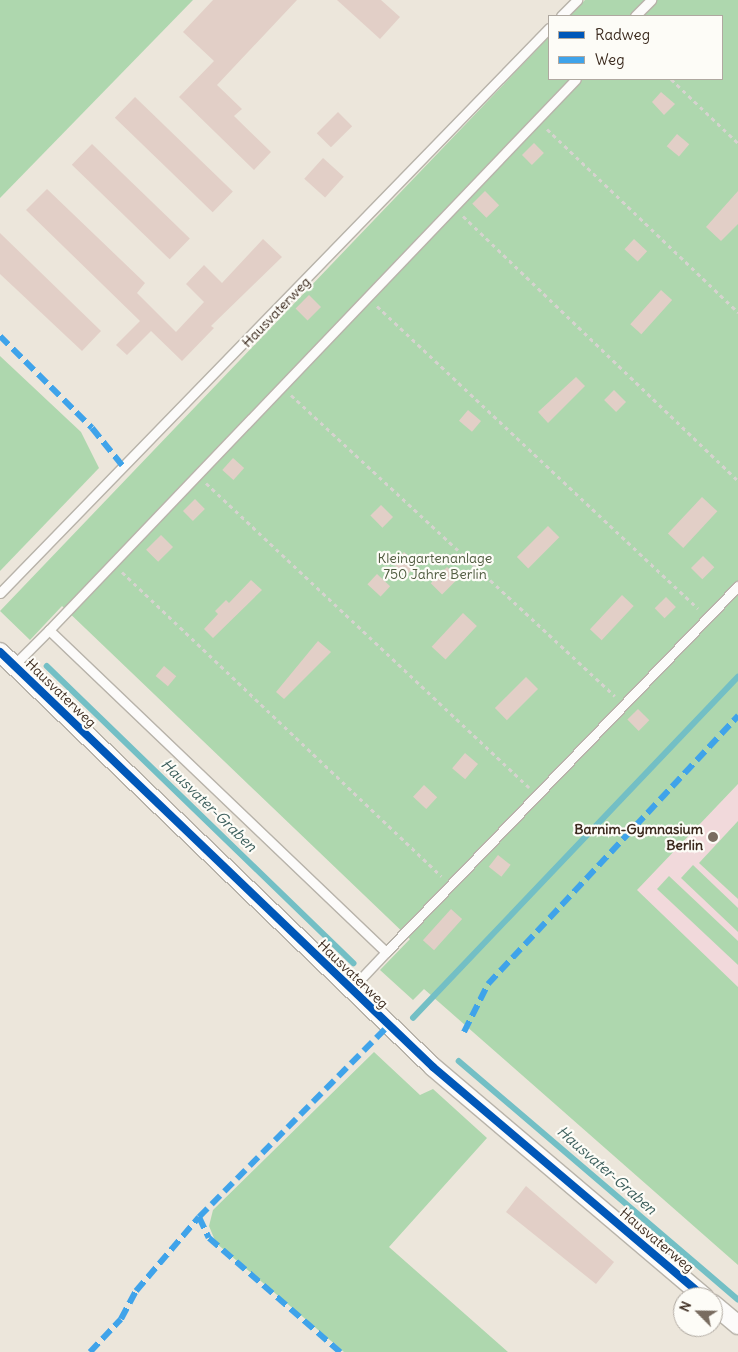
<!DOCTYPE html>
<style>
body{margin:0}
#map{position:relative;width:738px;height:1352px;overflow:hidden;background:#ece6db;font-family:Delius,sans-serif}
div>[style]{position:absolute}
.built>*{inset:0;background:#f1d9db}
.green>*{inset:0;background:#aed7ae}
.stream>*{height:5.5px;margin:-2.75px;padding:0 2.75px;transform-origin:2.75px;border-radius:2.75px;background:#73bfc5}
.building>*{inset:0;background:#e2cfc7;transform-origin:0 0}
.path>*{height:3px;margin-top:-1.5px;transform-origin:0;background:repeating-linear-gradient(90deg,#d6d3cf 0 4px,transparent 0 8px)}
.roads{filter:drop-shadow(1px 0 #b8b3aa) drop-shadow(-1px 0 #b8b3aa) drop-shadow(0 1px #b8b3aa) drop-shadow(0 -1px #b8b3aa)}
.service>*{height:9px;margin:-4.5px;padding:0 4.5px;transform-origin:4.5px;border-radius:4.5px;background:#fcfbfa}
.minor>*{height:18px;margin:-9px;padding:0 9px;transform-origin:9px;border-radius:9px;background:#fcfbfa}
.quiet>*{height:6px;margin-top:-3px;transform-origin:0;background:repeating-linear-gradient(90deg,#3fa3ea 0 12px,transparent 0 18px)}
.cycleway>*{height:8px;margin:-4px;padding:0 4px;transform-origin:4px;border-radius:4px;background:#0057b8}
.dots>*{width:14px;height:14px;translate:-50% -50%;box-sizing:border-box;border:2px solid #fdfcf7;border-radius:50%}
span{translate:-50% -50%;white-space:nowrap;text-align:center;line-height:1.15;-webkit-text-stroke:4.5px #fdfcf7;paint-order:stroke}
.street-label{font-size:14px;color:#3b2a1e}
.park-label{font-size:14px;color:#4e5a3e}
.poi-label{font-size:14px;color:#3b2a1e;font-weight:700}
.right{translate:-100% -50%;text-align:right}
.water-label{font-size:15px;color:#3d5f5d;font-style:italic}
.legend{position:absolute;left:548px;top:15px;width:175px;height:65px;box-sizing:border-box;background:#fdfcf7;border:1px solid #afa8a0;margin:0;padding:6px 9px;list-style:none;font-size:15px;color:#3b2a1e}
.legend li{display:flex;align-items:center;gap:10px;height:25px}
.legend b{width:25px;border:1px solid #afa8a0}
.north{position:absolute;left:673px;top:1287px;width:50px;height:50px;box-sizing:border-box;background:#fdfcf7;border:1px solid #afa8a0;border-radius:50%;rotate:293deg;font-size:14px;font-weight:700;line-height:20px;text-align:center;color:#3b2a1e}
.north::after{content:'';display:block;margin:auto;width:18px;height:22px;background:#796c60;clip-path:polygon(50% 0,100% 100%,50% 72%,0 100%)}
</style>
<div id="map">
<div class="built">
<i style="clip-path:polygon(738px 784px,738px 987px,636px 890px)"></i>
</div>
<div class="green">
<i style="clip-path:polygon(0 0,193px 0,0 198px)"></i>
<i style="clip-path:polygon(585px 0,738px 0,738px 784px,637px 890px,738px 987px,738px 1265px,424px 989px,413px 1000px,380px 970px,410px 939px,62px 606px,30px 640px,0 611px,549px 37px,549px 79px,722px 79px,722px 16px,569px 16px)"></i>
<i style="clip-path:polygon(0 356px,81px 432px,99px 468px,0 571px)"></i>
<i style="clip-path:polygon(738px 821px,738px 899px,699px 863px)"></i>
<i style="clip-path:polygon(693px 865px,738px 908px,738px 932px,681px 878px)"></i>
<i style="clip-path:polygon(669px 876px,738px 941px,738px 965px,657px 889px)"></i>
<i style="clip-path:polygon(374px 1052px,420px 1095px,433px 1089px,487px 1138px,389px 1247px,508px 1352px,344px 1352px,216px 1243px,209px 1226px,213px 1210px)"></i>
</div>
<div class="stream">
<i style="left:47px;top:666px;width:427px;rotate:44.1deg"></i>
<i style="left:413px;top:1018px;width:471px;rotate:-46.4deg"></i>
<i style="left:459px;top:1061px;width:367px;rotate:40.5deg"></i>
</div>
<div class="building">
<i style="clip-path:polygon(213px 0,297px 0,217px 85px,242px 109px,234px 116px,271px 152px,254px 170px,179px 97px,214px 61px,183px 32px)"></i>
<i style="clip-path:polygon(337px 0,381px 0,400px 17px,380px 39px)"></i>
<i style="clip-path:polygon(661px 92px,675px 104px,664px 115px,652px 102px)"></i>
<i style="left:135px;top:97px;width:136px;height:29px;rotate:44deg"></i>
<i style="left:338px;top:112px;width:20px;height:30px;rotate:45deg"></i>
<i style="left:677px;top:134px;width:16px;height:16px;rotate:40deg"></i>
<i style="left:534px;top:143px;width:14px;height:17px;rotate:45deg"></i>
<i style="left:92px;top:144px;width:136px;height:29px;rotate:44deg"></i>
<i style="left:323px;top:158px;width:28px;height:28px;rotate:42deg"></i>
<i style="clip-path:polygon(47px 189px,145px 283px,137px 293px,176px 332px,204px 302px,186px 284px,204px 265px,222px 283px,263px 239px,282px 257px,211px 326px,214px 328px,182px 361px,151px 331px,127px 355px,116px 345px,140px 321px,26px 210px)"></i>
<i style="left:485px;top:191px;width:20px;height:18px;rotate:45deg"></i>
<i style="clip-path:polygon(738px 191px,738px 224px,721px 241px,706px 227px)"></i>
<i style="clip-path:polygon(0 233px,101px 331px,82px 351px,0 274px)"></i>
<i style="left:634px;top:239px;width:18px;height:14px;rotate:43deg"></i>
<i style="left:661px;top:290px;width:15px;height:46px;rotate:42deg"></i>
<i style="left:309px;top:295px;width:17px;height:19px;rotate:45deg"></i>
<i style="clip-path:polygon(576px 377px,585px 386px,548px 423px,538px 412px)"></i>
<i style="left:614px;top:390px;width:17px;height:14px;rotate:45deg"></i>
<i style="left:468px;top:410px;width:17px;height:14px;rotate:40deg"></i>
<i style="left:233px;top:458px;width:15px;height:16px;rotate:42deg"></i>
<i style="left:702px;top:497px;width:21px;height:50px;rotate:43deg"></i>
<i style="left:195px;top:499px;width:14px;height:17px;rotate:45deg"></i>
<i style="left:381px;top:505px;width:17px;height:15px;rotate:45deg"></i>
<i style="left:548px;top:526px;width:16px;height:44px;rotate:45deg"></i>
<i style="left:161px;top:535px;width:17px;height:21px;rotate:45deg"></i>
<i style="left:404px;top:552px;width:18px;height:16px;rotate:43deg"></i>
<i style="left:703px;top:556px;width:16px;height:17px;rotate:45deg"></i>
<i style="left:447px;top:567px;width:16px;height:23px;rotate:45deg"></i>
<i style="left:377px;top:574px;width:18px;height:14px;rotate:43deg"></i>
<i style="clip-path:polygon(251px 580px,262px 590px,213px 638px,204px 629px,218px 614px,215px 611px,226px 600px,229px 603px)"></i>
<i style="left:622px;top:595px;width:16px;height:47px;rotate:43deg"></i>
<i style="left:666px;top:597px;width:14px;height:16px;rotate:45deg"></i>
<i style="left:463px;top:613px;width:19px;height:46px;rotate:43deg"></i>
<i style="clip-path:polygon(318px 641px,331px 652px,284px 699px,276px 692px)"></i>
<i style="left:164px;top:666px;width:16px;height:13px;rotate:40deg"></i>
<i style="left:526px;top:677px;width:17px;height:44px;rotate:45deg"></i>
<i style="left:638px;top:709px;width:16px;height:15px;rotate:45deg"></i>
<i style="left:465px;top:753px;width:17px;height:20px;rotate:40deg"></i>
<i style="left:424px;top:785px;width:18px;height:16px;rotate:43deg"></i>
<i style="left:498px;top:855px;width:16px;height:15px;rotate:38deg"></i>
<i style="left:451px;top:909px;width:15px;height:42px;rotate:42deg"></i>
<i style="clip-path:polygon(526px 1186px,614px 1262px,596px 1284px,506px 1212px)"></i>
</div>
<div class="path">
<i style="left:671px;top:79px;width:93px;rotate:43.7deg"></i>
<i style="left:547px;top:129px;width:265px;rotate:43.8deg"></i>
<i style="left:463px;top:216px;width:382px;rotate:43.9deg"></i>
<i style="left:377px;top:306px;width:441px;rotate:43.3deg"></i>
<i style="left:291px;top:395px;width:442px;rotate:42.9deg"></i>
<i style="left:206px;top:483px;width:444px;rotate:43.3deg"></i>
<i style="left:122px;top:572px;width:441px;rotate:43.6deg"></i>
</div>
<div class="roads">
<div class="service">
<i style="left:561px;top:16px;width:23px;rotate:-45deg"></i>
<i style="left:635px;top:16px;width:23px;rotate:-45deg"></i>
<i style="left:0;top:593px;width:788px;rotate:-45.82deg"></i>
<i style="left:49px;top:630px;width:762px;rotate:-46.28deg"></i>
<i style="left:14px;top:665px;width:49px;rotate:-45deg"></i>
<i style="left:49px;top:630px;width:466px;rotate:43.7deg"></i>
<i style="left:386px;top:952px;width:51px;rotate:133.4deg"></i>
<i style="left:386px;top:952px;width:508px;rotate:-46.12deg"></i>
</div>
<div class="minor">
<i style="left:0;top:652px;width:600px;rotate:43.78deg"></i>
<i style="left:433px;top:1067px;width:355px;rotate:40.3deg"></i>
<i style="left:713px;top:1304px;width:33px;rotate:40deg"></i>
</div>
</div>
<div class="quiet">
<i style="left:0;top:336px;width:130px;rotate:45deg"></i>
<i style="left:92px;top:428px;width:48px;rotate:51deg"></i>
<i style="left:464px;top:1032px;width:54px;rotate:-63.4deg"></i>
<i style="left:488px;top:984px;width:367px;rotate:-47deg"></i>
<i style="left:199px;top:1217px;width:23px;rotate:65deg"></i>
<i style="left:209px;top:1238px;width:174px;rotate:41deg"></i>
<i style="left:90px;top:1352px;width:45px;rotate:-46.8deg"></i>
<i style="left:121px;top:1319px;width:32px;rotate:-62deg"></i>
<i style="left:136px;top:1291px;width:97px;rotate:-49.6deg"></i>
<i style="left:199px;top:1217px;width:270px;rotate:-45.3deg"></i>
</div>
<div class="cycleway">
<i style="left:0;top:652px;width:600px;rotate:43.78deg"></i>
<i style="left:433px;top:1067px;width:355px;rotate:40.3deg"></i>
</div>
<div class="dots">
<i style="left:713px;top:837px;background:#796c60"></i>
</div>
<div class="street-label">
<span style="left:276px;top:312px;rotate:-46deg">Hausvaterweg</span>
<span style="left:61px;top:693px;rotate:44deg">Hausvaterweg</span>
<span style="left:353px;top:974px;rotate:44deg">Hausvaterweg</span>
<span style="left:657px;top:1240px;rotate:40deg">Hausvaterweg</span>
</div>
<div class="park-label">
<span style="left:435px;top:566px">Kleingartenanlage<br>750 Jahre Berlin</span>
</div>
<div class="poi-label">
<span class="right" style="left:703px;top:837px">Barnim-Gymnasium<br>Berlin</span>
</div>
<div class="water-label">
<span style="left:209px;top:805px;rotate:44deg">Hausvater-Graben</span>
<span style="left:607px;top:1170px;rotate:41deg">Hausvater-Graben</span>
</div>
<ul class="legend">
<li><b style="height:6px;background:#0057b8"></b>Radweg</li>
<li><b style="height:6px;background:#3fa3ea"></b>Weg</li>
</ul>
<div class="north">N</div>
</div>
